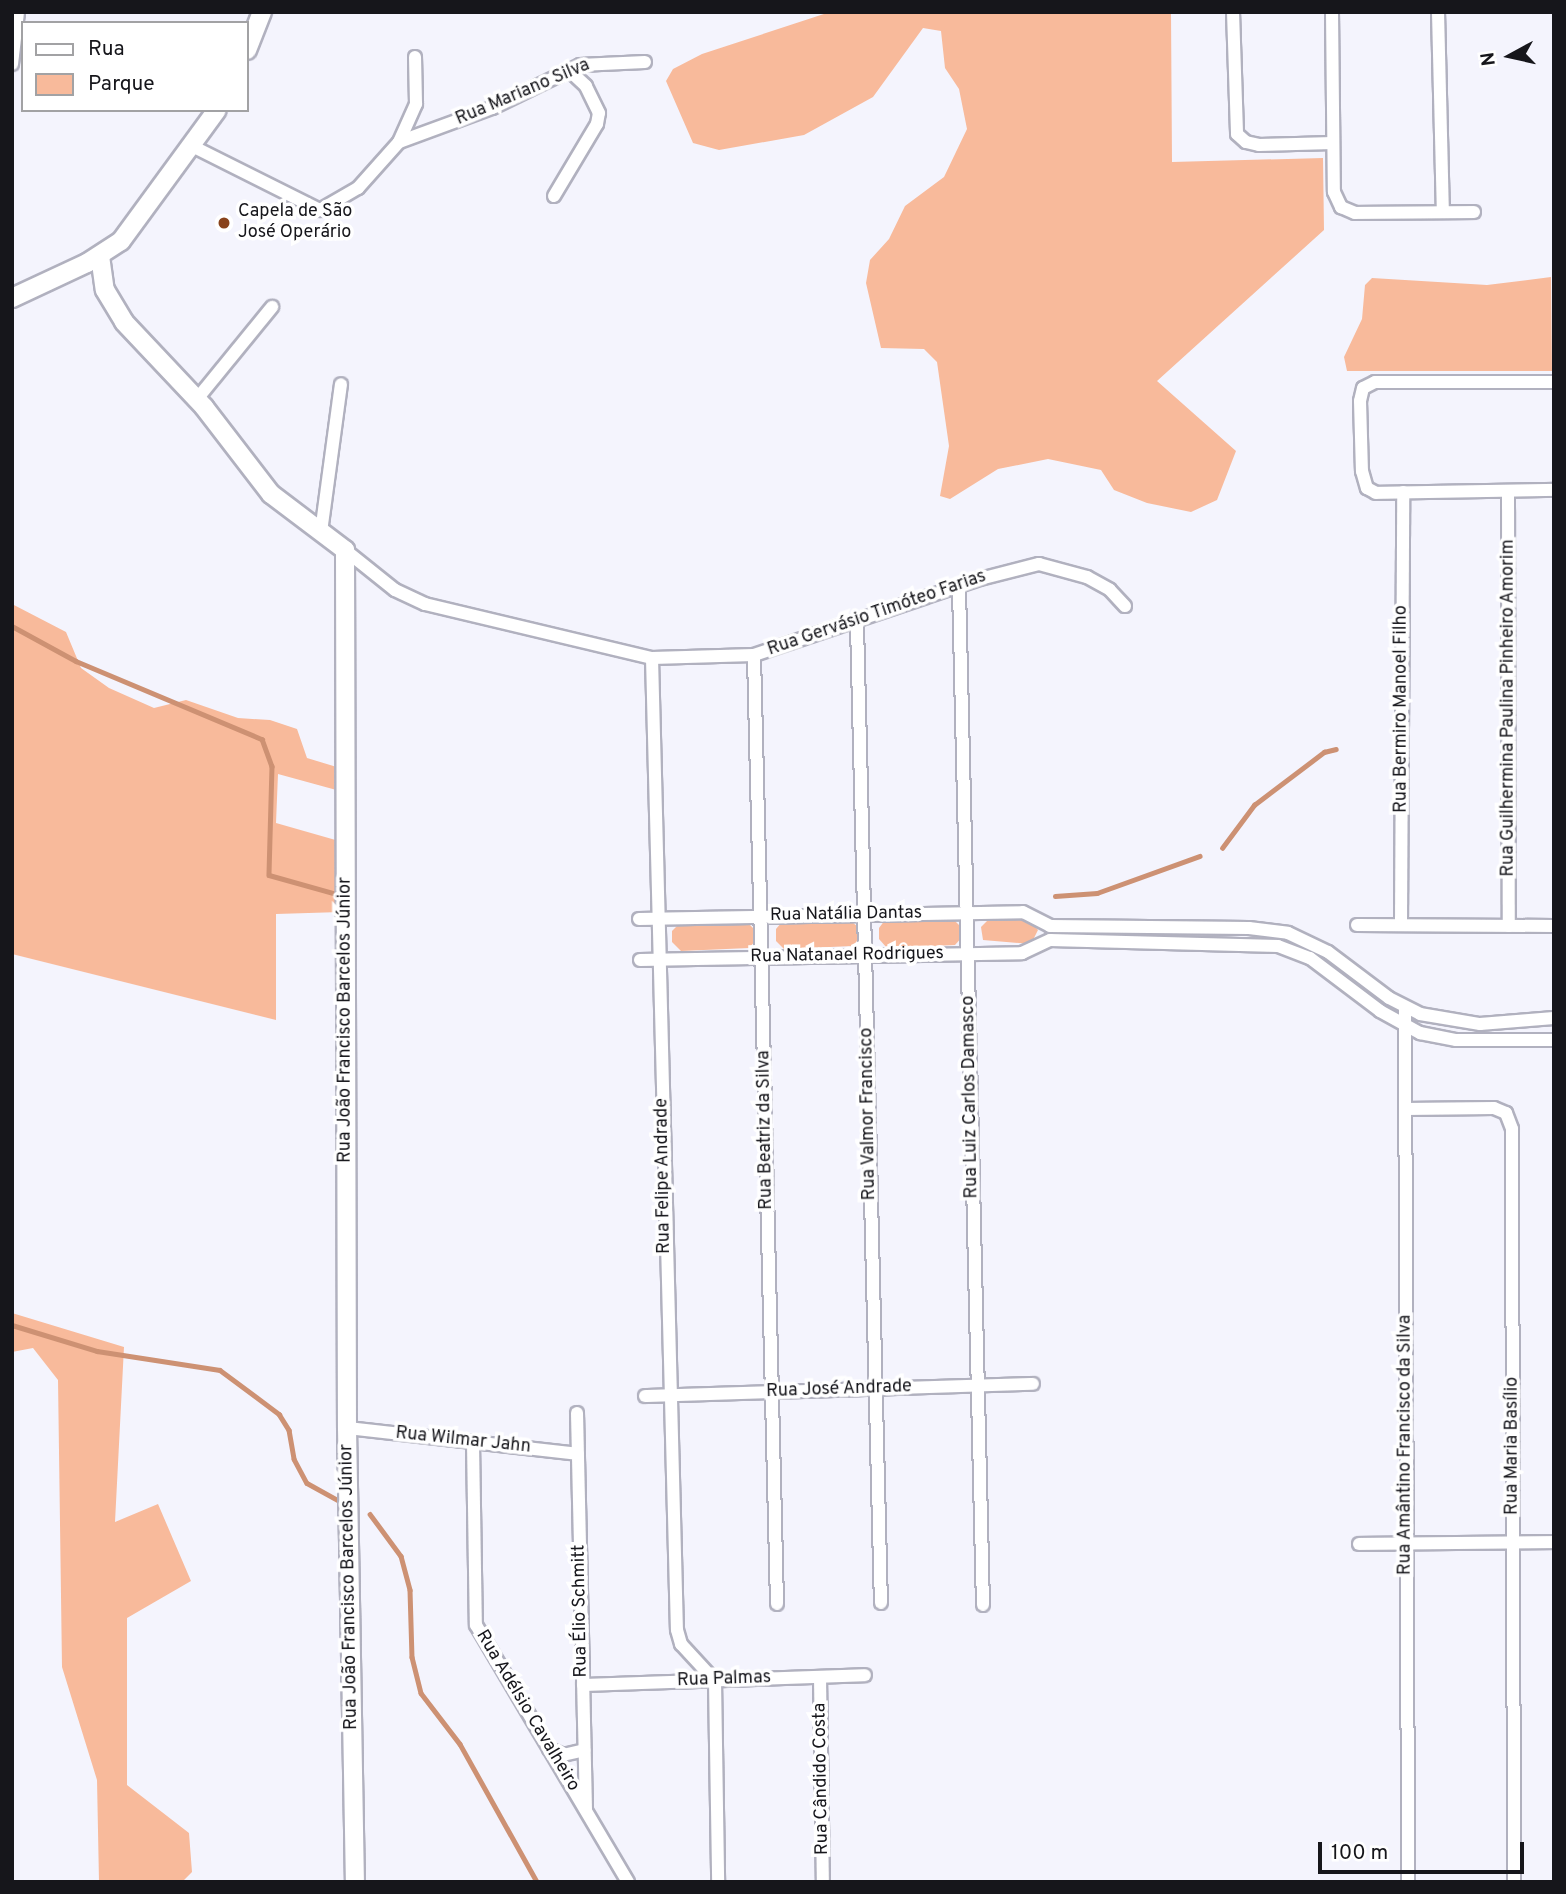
<!DOCTYPE html>
<meta charset="utf-8">
<style>
body{margin:0}
#map{position:relative;width:1566px;height:1894px;overflow:hidden;background:#f4f4fd;font-family:Overpass,sans-serif}
div>[style]{position:absolute}
.green>*{inset:0;background:#f8ba9b}
.stream>*{height:4.5px;margin:-2.25px;padding:0 2.25px;transform-origin:2.25px;border-radius:2.25px;background:#cd9173}
.roads{filter:drop-shadow(2px 0 #b1b1bf) drop-shadow(-2px 0 #b1b1bf) drop-shadow(0 2px #b1b1bf) drop-shadow(0 -2px #b1b1bf)}
.street>*{height:12px;margin:-6px;padding:0 6px;transform-origin:6px;border-radius:6px;background:#fff}
.secondary>*{height:18px;margin:-9px;padding:0 9px;transform-origin:9px;border-radius:9px;background:#fff}
.dots>*{width:19px;height:19px;translate:-50% -50%;box-sizing:border-box;border:4px solid #fff;border-radius:50%}
span{translate:-50% -50%;white-space:nowrap;text-align:center;line-height:1.15;-webkit-text-stroke:7px #fff;paint-order:stroke}
.street-label{font-size:18px;color:#16161b}
.poi-label{font-size:18px;color:#16161b}
.left{translate:0 -50%;text-align:left}
.frame{position:absolute;inset:0;border:14px solid #16161b;pointer-events:none}
.legend{position:absolute;left:21px;top:21px;width:228px;height:91px;box-sizing:border-box;background:#fff;border:2px solid #a2a2a4;margin:0;padding:9px 12px;list-style:none;font-size:21px;color:#16161b}
.legend li{display:flex;align-items:center;gap:14px;height:35px}
.legend b{width:35px;border:2px solid #a2a2a4}
.north{position:absolute;left:1475px;top:21px;width:70px;height:70px;-webkit-text-stroke:5px #fff;paint-order:stroke;rotate:262deg;font-size:19px;font-weight:700;line-height:28px;text-align:center;color:#16161b}
.north::after{content:'';display:block;margin:auto;width:24px;height:32px;background:#16161b;clip-path:polygon(50% 0,100% 100%,50% 72%,0 100%)}
.scale{position:absolute;left:1318px;top:1842px;width:206px;height:32px;box-sizing:border-box;border:4px solid #16161b;border-top:0;padding-left:9px;font-size:21px;line-height:24px;white-space:nowrap;color:#16161b;-webkit-text-stroke:5px #fff;paint-order:stroke}
</style>
<div id="map">
<div class="green">
<i style="clip-path:polygon(830px 12px,1171px 12px,1172px 162px,1323px 158px,1324px 230px,1157px 381px,1236px 451px,1217px 500px,1191px 512px,1147px 503px,1114px 490px,1101px 470px,1048px 459px,998px 469px,950px 499px,940px 496px,949px 446px,937px 362px,924px 349px,881px 348px,866px 283px,870px 260px,889px 239px,905px 206px,944px 177px,967px 129px,959px 89px,945px 68px,941px 31px,923px 28px,873px 97px,804px 135px,719px 150px,693px 143px,666px 81px,673px 69px,702px 54px)"></i>
<i style="clip-path:polygon(1551px 277px,1552px 371px,1347px 371px,1344px 357px,1362px 319px,1365px 285px,1372px 278px,1487px 285px)"></i>
<i style="clip-path:polygon(12px 604px,66px 632px,81px 668px,109px 688px,154px 708px,186px 700px,238px 718px,270px 720px,297px 729px,307px 758px,340px 768px,340px 791px,278px 774px,276px 823px,339px 841px,341px 912px,276px 914px,276px 1020px,12px 954px)"></i>
<i style="clip-path:polygon(1027px 917px,1038px 930px,1031px 944px,983px 940px,981px 927px,989px 919px)"></i>
<i style="clip-path:polygon(953px 919px,962px 928px,963px 936px,955px 945px,887px 948px,879px 939px,879px 928px,885px 920px)"></i>
<i style="clip-path:polygon(850px 920px,860px 929px,860px 937px,853px 946px,784px 949px,776px 941px,776px 929px,782px 922px)"></i>
<i style="clip-path:polygon(746px 921px,756px 931px,757px 939px,749px 948px,681px 951px,672px 942px,672px 931px,679px 924px)"></i>
<i style="clip-path:polygon(12px 1313px,124px 1347px,115px 1522px,158px 1504px,191px 1581px,127px 1618px,127px 1785px,189px 1833px,192px 1872px,182px 1882px,99px 1882px,97px 1780px,62px 1667px,58px 1380px,33px 1348px,12px 1352px)"></i>
</div>
<div class="stream">
<i style="left:12px;top:626px;width:73px;rotate:28.7deg"></i>
<i style="left:76px;top:661px;width:202px;rotate:22.8deg"></i>
<i style="left:262px;top:739px;width:29px;rotate:70deg"></i>
<i style="left:272px;top:766px;width:109px;rotate:91.6deg"></i>
<i style="left:269px;top:875px;width:74px;rotate:15.7deg"></i>
<i style="left:1222px;top:848px;width:54px;rotate:-53.3deg"></i>
<i style="left:1254px;top:805px;width:88px;rotate:-37.1deg"></i>
<i style="left:1324px;top:752px;width:12px;rotate:-14deg"></i>
<i style="left:1055px;top:896px;width:42px;rotate:-4.1deg"></i>
<i style="left:1097px;top:893px;width:109px;rotate:-19.8deg"></i>
<i style="left:12px;top:1325px;width:89px;rotate:17deg"></i>
<i style="left:97px;top:1351px;width:124px;rotate:8.8deg"></i>
<i style="left:220px;top:1370px;width:74px;rotate:36.7deg"></i>
<i style="left:279px;top:1414px;width:19px;rotate:58deg"></i>
<i style="left:289px;top:1430px;width:29px;rotate:80deg"></i>
<i style="left:294px;top:1459px;width:27px;rotate:62deg"></i>
<i style="left:307px;top:1483px;width:39px;rotate:29deg"></i>
<i style="left:370px;top:1514px;width:52px;rotate:53.6deg"></i>
<i style="left:401px;top:1556px;width:35px;rotate:75deg"></i>
<i style="left:410px;top:1590px;width:67px;rotate:88.3deg"></i>
<i style="left:412px;top:1657px;width:37px;rotate:76deg"></i>
<i style="left:421px;top:1693px;width:64px;rotate:52.6deg"></i>
<i style="left:460px;top:1744px;width:158px;rotate:60.8deg"></i>
</div>
<div class="roads">
<div class="street">
<i style="left:1233px;top:12px;width:122px;rotate:88.1deg"></i>
<i style="left:1237px;top:134px;width:12px;rotate:42deg"></i>
<i style="left:1246px;top:142px;width:13px;rotate:13deg"></i>
<i style="left:1259px;top:145px;width:74px;rotate:-1.5deg"></i>
<i style="left:1332px;top:12px;width:180px;rotate:89.4deg"></i>
<i style="left:1334px;top:192px;width:17px;rotate:65deg"></i>
<i style="left:1341px;top:207px;width:15px;rotate:23deg"></i>
<i style="left:1355px;top:213px;width:119px;rotate:-0.5deg"></i>
<i style="left:1438px;top:12px;width:200px;rotate:88.6deg"></i>
<i style="left:12px;top:64px;width:52px;rotate:-83.4deg"></i>
<i style="left:399px;top:142px;width:42px;rotate:-65.9deg"></i>
<i style="left:416px;top:104px;width:47px;rotate:-91.2deg"></i>
<i style="left:194px;top:147px;width:141px;rotate:26.6deg"></i>
<i style="left:320px;top:210px;width:44px;rotate:-30.1deg"></i>
<i style="left:358px;top:188px;width:62px;rotate:-48.3deg"></i>
<i style="left:399px;top:142px;width:99px;rotate:-20.1deg"></i>
<i style="left:492px;top:108px;width:98px;rotate:-26deg"></i>
<i style="left:580px;top:65px;width:65px;rotate:-2.6deg"></i>
<i style="left:554px;top:196px;width:84px;rotate:-59.2deg"></i>
<i style="left:597px;top:124px;width:11px;rotate:-80deg"></i>
<i style="left:599px;top:113px;width:30px;rotate:-116deg"></i>
<i style="left:586px;top:86px;width:23px;rotate:-137deg"></i>
<i style="left:1554px;top:382px;width:179px;rotate:180deg"></i>
<i style="left:1375px;top:382px;width:13px;rotate:153deg"></i>
<i style="left:1363px;top:388px;width:13px;rotate:103deg"></i>
<i style="left:1360px;top:401px;width:70px;rotate:88.4deg"></i>
<i style="left:1362px;top:471px;width:18px;rotate:74deg"></i>
<i style="left:1367px;top:488px;width:10px;rotate:29deg"></i>
<i style="left:1376px;top:493px;width:178px;rotate:-1deg"></i>
<i style="left:197px;top:399px;width:119px;rotate:-50.8deg"></i>
<i style="left:1508px;top:491px;width:435px;rotate:89.9deg"></i>
<i style="left:321px;top:532px;width:149px;rotate:-82.3deg"></i>
<i style="left:345px;top:550px;width:64px;rotate:38.7deg"></i>
<i style="left:395px;top:590px;width:33px;rotate:25deg"></i>
<i style="left:425px;top:604px;width:233px;rotate:13.4deg"></i>
<i style="left:652px;top:658px;width:102px;rotate:-1.7deg"></i>
<i style="left:754px;top:655px;width:238px;rotate:-18.6deg"></i>
<i style="left:980px;top:579px;width:61px;rotate:-14.3deg"></i>
<i style="left:1039px;top:564px;width:50px;rotate:15.2deg"></i>
<i style="left:1087px;top:577px;width:26px;rotate:29deg"></i>
<i style="left:1110px;top:590px;width:22px;rotate:47deg"></i>
<i style="left:959px;top:588px;width:1017px;rotate:88.65deg"></i>
<i style="left:857px;top:624px;width:979px;rotate:88.6deg"></i>
<i style="left:754px;top:655px;width:949px;rotate:88.61deg"></i>
<i style="left:652px;top:658px;width:972px;rotate:88.53deg"></i>
<i style="left:677px;top:1630px;width:15px;rotate:74deg"></i>
<i style="left:681px;top:1644px;width:50px;rotate:47.4deg"></i>
<i style="left:715px;top:1681px;width:201px;rotate:89.1deg"></i>
<i style="left:639px;top:919px;width:384px;rotate:-1deg"></i>
<i style="left:1023px;top:912px;width:30px;rotate:27deg"></i>
<i style="left:1357px;top:925px;width:197px;rotate:0.3deg"></i>
<i style="left:1401px;top:925px;width:433px;rotate:-89.7deg"></i>
<i style="left:1050px;top:926px;width:199px;rotate:0.6deg"></i>
<i style="left:1249px;top:928px;width:39px;rotate:7deg"></i>
<i style="left:1288px;top:933px;width:44px;rotate:25.4deg"></i>
<i style="left:1328px;top:952px;width:76px;rotate:37deg"></i>
<i style="left:1389px;top:998px;width:35px;rotate:27deg"></i>
<i style="left:1420px;top:1014px;width:61px;rotate:9.5deg"></i>
<i style="left:1480px;top:1024px;width:74px;rotate:-4.6deg"></i>
<i style="left:1050px;top:940px;width:228px;rotate:1.5deg"></i>
<i style="left:1278px;top:946px;width:34px;rotate:21deg"></i>
<i style="left:1310px;top:958px;width:88px;rotate:37.1deg"></i>
<i style="left:1380px;top:1011px;width:46px;rotate:28.8deg"></i>
<i style="left:1420px;top:1033px;width:37px;rotate:11deg"></i>
<i style="left:1456px;top:1040px;width:98px"></i>
<i style="left:640px;top:960px;width:382px;rotate:-1deg"></i>
<i style="left:1022px;top:953px;width:31px;rotate:-25deg"></i>
<i style="left:1405px;top:1008px;width:874px;rotate:89.8deg"></i>
<i style="left:1405px;top:1109px;width:89px;rotate:-0.6deg"></i>
<i style="left:1494px;top:1108px;width:13px;rotate:23deg"></i>
<i style="left:1506px;top:1113px;width:17px;rotate:69deg"></i>
<i style="left:1512px;top:1129px;width:753px;rotate:89.85deg"></i>
<i style="left:645px;top:1396px;width:388px;rotate:-1.8deg"></i>
<i style="left:577px;top:1413px;width:396px;rotate:88.7deg"></i>
<i style="left:347px;top:1428px;width:232px;rotate:6.4deg"></i>
<i style="left:473px;top:1443px;width:182px;rotate:89.1deg"></i>
<i style="left:476px;top:1625px;width:299px;rotate:59.4deg"></i>
<i style="left:1359px;top:1544px;width:195px;rotate:-0.6deg"></i>
<i style="left:820px;top:1677px;width:205px;rotate:89.2deg"></i>
<i style="left:583px;top:1685px;width:282px;rotate:-2deg"></i>
<i style="left:549px;top:1749px;width:15px;rotate:23deg"></i>
<i style="left:563px;top:1755px;width:22px;rotate:-13deg"></i>
</div>
<div class="secondary">
<i style="left:247px;top:50px;width:41px;rotate:-68.5deg"></i>
<i style="left:100px;top:256px;width:34px;rotate:82deg"></i>
<i style="left:105px;top:290px;width:37px;rotate:59deg"></i>
<i style="left:124px;top:322px;width:117px;rotate:46.7deg"></i>
<i style="left:204px;top:407px;width:110px;rotate:52.4deg"></i>
<i style="left:271px;top:494px;width:93px;rotate:37.1deg"></i>
<i style="left:345px;top:550px;width:878px;rotate:89.87deg"></i>
<i style="left:347px;top:1428px;width:454px;rotate:89deg"></i>
<i style="left:12px;top:298px;width:83px;rotate:-25deg"></i>
<i style="left:87px;top:263px;width:40px;rotate:-32.9deg"></i>
<i style="left:121px;top:241px;width:162px;rotate:-53.8deg"></i>
</div>
</div>
<div class="dots">
<i style="left:224px;top:223px;background:#88421b"></i>
</div>
<div class="street-label">
<span style="left:523px;top:93px;rotate:-23deg">Rua Mariano Silva</span>
<span style="left:877px;top:614px;rotate:-19deg">Rua Gervásio Timóteo Farias</span>
<span style="left:1509px;top:708px;rotate:-90deg">Rua Guilhermina Paulina Pinheiro Amorim</span>
<span style="left:1402px;top:709px;rotate:-90deg">Rua Bermiro Manoel Filho</span>
<span style="left:846px;top:915px;rotate:-1deg">Rua Natália Dantas</span>
<span style="left:847px;top:956px;rotate:-1deg">Rua Natanael Rodrigues</span>
<span style="left:346px;top:1020px;rotate:-90deg">Rua João Francisco Barcelos Júnior</span>
<span style="left:971px;top:1097px;rotate:-91deg">Rua Luiz Carlos Damasco</span>
<span style="left:869px;top:1114px;rotate:-91deg">Rua Valmor Francisco</span>
<span style="left:766px;top:1130px;rotate:-91deg">Rua Beatriz da Silva</span>
<span style="left:664px;top:1176px;rotate:-91deg">Rua Felipe Andrade</span>
<span style="left:839px;top:1390px;rotate:-2deg">Rua José Andrade</span>
<span style="left:463px;top:1441px;rotate:6deg">Rua Wilmar Jahn</span>
<span style="left:1406px;top:1445px;rotate:-90deg">Rua Amântino Francisco da Silva</span>
<span style="left:1513px;top:1446px;rotate:-90deg">Rua Maria Basílio</span>
<span style="left:350px;top:1587px;rotate:-91deg">Rua João Francisco Barcelos Júnior</span>
<span style="left:581px;top:1611px;rotate:-91deg">Rua Élio Schmitt</span>
<span style="left:724px;top:1680px;rotate:-2deg">Rua Palmas</span>
<span style="left:527px;top:1711px;rotate:59deg">Rua Adélsio Cavalheiro</span>
<span style="left:822px;top:1779px;rotate:-91deg">Rua Cândido Costa</span>
</div>
<div class="poi-label">
<span class="left" style="left:238px;top:223px">Capela de São<br>José Operário</span>
</div>
<div class="frame"></div>
<ul class="legend">
<li><b style="height:9px;background:#fff"></b>Rua</li>
<li><b style="height:19px;background:#f8ba9b"></b>Parque</li>
</ul>
<div class="north">N</div>
<div class="scale">100 m</div>
</div>
